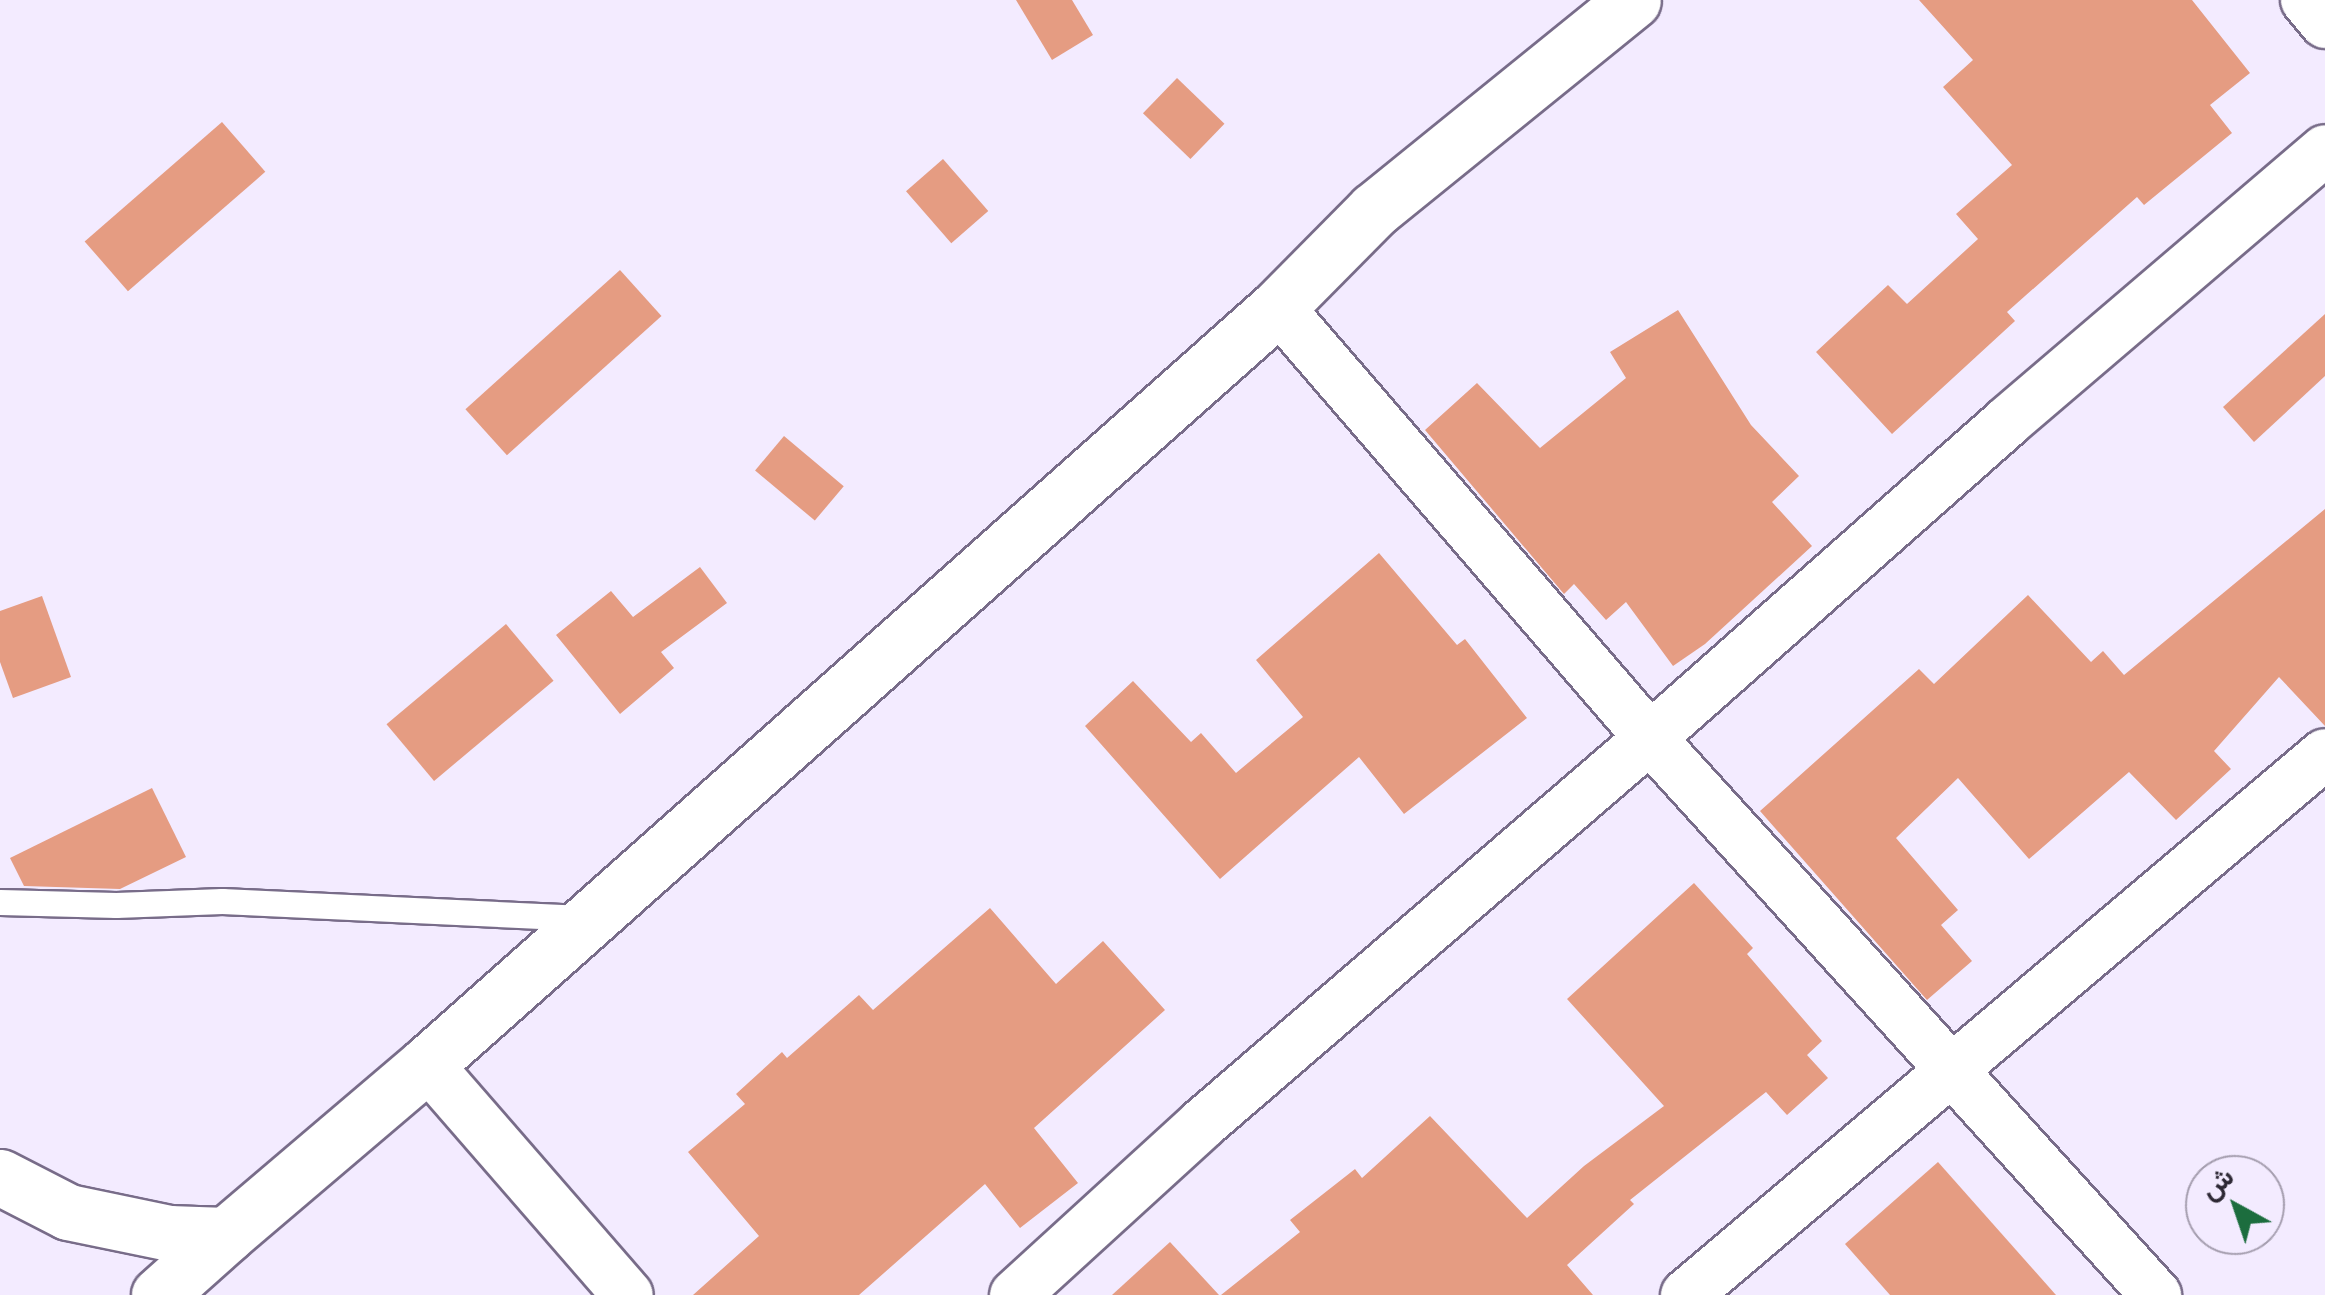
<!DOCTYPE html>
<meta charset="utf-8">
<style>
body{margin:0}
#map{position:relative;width:2325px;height:1295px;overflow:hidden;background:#f3ebff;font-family:"Roboto Serif",Vazirmatn,serif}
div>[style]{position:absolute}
.building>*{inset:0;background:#e59c82;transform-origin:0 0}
.roads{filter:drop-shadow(2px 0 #786c89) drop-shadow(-2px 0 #786c89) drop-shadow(0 2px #786c89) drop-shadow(0 -2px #786c89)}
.lane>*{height:25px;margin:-12.5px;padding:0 12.5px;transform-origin:12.5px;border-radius:12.5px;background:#fff}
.street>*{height:50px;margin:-25px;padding:0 25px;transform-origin:25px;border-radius:25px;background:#fff}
.secondary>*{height:55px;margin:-27.5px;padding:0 27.5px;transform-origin:27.5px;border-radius:27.5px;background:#fff}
.primary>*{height:55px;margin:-27.5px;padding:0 27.5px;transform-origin:27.5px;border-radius:27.5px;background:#fff}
span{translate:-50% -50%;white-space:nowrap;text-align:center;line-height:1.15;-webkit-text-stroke:9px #f3ebff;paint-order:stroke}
.north{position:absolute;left:2185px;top:1155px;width:100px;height:100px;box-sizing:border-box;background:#f3ebff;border:2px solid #a49dae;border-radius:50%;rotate:320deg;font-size:28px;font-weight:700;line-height:40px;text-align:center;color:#2d2834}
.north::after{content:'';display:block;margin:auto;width:35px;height:45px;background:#1c6d3e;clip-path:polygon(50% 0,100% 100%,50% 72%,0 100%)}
</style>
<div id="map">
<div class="building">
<i style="clip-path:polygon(1016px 0,1072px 0,1093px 35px,1052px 60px)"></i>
<i style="clip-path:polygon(1919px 0,2192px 0,2250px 73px,2210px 105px,2232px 133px,2144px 205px,2137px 197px,2007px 312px,2015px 321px,1892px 434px,1816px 352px,1888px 285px,1907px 304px,1978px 239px,1956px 214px,2012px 165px,1943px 87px,1973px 60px)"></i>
<i style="left:1177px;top:78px;width:66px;height:49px;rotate:44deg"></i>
<i style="left:222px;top:122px;width:66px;height:182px;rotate:49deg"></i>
<i style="left:943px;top:159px;width:69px;height:49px;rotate:49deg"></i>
<i style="left:620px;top:270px;width:62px;height:208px;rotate:48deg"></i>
<i style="clip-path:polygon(1678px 310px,1751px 425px,1799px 476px,1772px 502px,1812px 546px,1705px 644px,1673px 666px,1626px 602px,1606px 620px,1574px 584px,1564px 594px,1425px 430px,1477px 383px,1540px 448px,1626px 378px,1610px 352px)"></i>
<i style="clip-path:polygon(2325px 314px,2325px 376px,2254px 442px,2223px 407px)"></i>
<i style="left:784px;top:436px;width:78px;height:45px;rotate:40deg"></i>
<i style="clip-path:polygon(2325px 509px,2325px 726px,2279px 677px,2214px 751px,2231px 769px,2176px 820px,2129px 772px,2029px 859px,1958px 778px,1896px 838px,1958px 910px,1941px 925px,1972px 961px,1927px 1000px,1760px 811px,1919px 669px,1934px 684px,2028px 595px,2091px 662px,2103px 651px,2124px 675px)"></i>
<i style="clip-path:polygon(1379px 553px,1457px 645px,1465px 639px,1527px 718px,1404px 814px,1359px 757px,1220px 879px,1085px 726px,1133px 681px,1191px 742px,1201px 733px,1236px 773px,1303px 717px,1256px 660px)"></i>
<i style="clip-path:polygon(700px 567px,727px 603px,661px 652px,674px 668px,620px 714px,556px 635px,611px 591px,633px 617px)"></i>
<i style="clip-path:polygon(42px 596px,71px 677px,13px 698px,0 662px,0 611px)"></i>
<i style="left:506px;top:624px;width:74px;height:156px;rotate:50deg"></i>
<i style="clip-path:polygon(152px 788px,186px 857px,120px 889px,24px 886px,10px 858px)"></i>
<i style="clip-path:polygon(1694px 883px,1753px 948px,1747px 954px,1822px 1041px,1807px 1055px,1828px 1078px,1787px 1115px,1766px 1092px,1630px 1200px,1634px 1204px,1567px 1265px,1593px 1295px,1221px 1295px,1300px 1232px,1290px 1220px,1355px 1169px,1362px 1178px,1430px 1116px,1527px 1218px,1584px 1166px,1664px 1106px,1567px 999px)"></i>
<i style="clip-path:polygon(990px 908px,1056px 984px,1103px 941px,1165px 1010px,1034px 1128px,1078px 1183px,1020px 1228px,985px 1184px,859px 1295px,693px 1295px,759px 1236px,688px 1152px,745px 1104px,736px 1094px,782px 1052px,787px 1058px,859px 995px,873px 1010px)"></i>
<i style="clip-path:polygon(1938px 1162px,2056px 1295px,1890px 1295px,1845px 1244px)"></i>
<i style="clip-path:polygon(1170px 1242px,1219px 1295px,1112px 1295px)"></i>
</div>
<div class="roads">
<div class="lane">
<i style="left:0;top:902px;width:116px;rotate:1.5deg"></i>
<i style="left:116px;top:905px;width:106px;rotate:-2.2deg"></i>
<i style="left:222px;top:901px;width:362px;rotate:2.7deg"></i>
</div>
<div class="street">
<i style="left:2306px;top:0;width:30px;rotate:50deg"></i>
<i style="left:1278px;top:307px;width:569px;rotate:49.2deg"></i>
<i style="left:1650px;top:738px;width:753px;rotate:47.75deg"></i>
<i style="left:427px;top:1064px;width:306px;rotate:49deg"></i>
<i style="left:1015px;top:1295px;width:253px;rotate:-42.4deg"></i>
<i style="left:1202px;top:1124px;width:591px;rotate:-40.75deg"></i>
<i style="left:1650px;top:738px;width:478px;rotate:-41.5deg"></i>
<i style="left:2008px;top:421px;width:417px;rotate:-40.5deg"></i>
<i style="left:1686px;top:1295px;width:837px;rotate:-40.25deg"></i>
</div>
<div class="secondary">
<i style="left:159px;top:1295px;width:90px;rotate:-41.8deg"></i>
</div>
<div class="primary">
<i style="left:0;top:1177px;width:76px;rotate:27.2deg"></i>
<i style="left:68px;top:1212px;width:103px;rotate:11.7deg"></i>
<i style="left:169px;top:1233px;width:57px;rotate:2deg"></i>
<i style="left:226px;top:1235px;width:264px;rotate:-40.4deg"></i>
<i style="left:427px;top:1064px;width:1139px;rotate:-41.65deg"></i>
<i style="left:1278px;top:307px;width:136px;rotate:-45.3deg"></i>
<i style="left:1374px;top:210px;width:333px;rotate:-39deg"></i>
</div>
</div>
<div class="north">ش</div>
</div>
